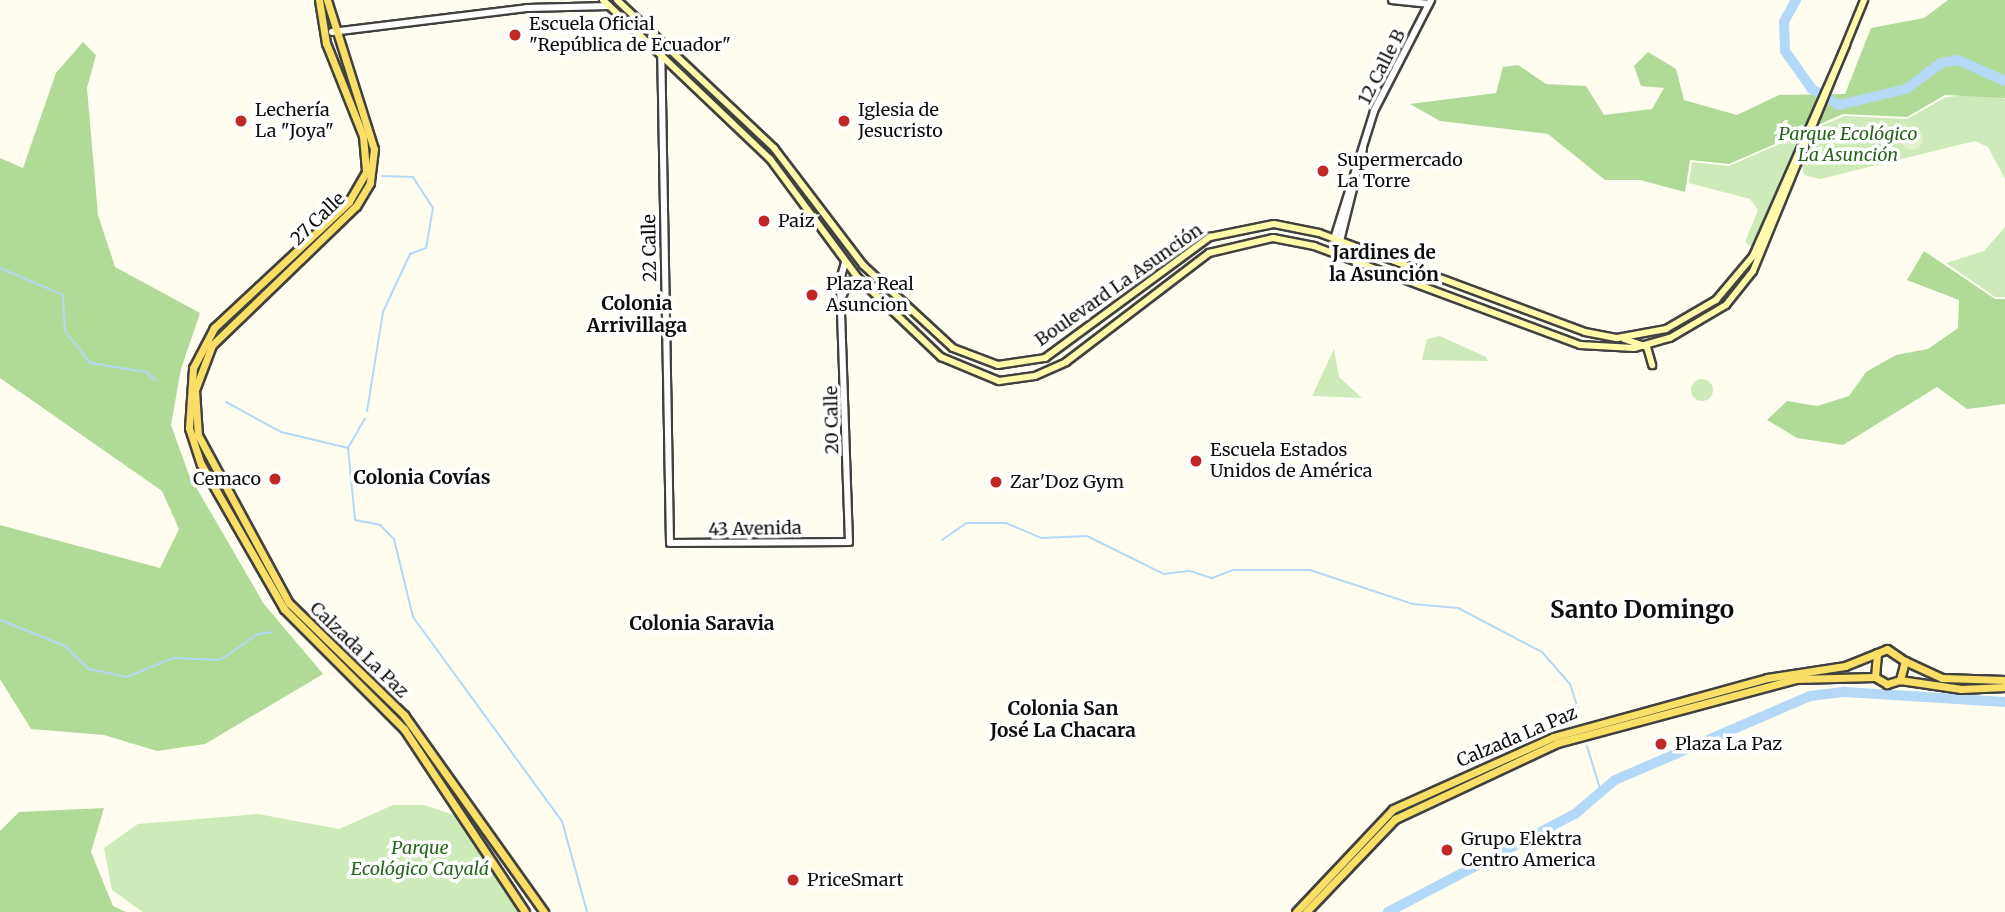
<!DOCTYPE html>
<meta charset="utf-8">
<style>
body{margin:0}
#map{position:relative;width:2005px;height:912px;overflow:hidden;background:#fffdef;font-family:Merriweather,serif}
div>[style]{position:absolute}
.green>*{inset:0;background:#ceeab8}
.round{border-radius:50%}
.forest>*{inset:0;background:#b1da97}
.pitch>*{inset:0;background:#e1f1ca}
.stream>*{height:2px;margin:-1px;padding:0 1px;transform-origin:1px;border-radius:1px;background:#b3d9f6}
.river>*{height:10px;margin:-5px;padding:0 5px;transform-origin:5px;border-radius:5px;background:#b3d9f6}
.roads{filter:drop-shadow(2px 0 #414141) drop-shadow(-2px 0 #414141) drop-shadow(0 2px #414141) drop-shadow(0 -2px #414141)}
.tertiary>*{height:6px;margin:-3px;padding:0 3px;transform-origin:3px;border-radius:3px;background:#fff}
.secondary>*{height:6px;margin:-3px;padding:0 3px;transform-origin:3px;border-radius:3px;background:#fffbaa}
.primary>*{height:7px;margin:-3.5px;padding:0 3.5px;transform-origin:3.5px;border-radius:3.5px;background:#f9df65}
.dots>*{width:19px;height:19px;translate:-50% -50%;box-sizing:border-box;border:4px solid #fff;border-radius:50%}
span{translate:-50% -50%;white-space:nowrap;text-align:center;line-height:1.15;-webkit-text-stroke:7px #fff;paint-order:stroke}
.poi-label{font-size:18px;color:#0e0e0e}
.left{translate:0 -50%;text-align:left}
.right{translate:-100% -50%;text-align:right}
.street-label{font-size:18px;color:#0e0e0e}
.park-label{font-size:18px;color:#28661e;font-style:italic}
.neighbourhood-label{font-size:19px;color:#0e0e0e;font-weight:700}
.district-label{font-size:24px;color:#0e0e0e;font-weight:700}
</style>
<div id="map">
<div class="green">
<i style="clip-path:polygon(1986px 94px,2005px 99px,2005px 179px,1988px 147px,1975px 141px,1820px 179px,1804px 175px,1801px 164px,1792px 161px,1753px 248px,1745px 242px,1758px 210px,1750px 199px,1689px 183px,1692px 162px,1729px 166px,1844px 116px,1907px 119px,1946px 97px)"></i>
<i style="clip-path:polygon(2005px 227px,2005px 297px,1995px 297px,1946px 263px,1984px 251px)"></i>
<i style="clip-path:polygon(1440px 336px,1486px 357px,1488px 361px,1422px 360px,1427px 339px)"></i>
<i style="clip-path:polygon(1334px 349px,1339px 377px,1362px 398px,1312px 396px)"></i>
<i class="round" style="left:1691px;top:379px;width:22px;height:22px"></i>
<i style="clip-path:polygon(393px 805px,424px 805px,457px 816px,520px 912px,143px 912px,112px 890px,104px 848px,138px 824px,258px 814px,339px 829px)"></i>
</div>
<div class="forest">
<i style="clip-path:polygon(1948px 0,2005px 0,2005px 98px,1945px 95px,1907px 117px,1843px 114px,1729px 164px,1690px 160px,1685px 192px,1640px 180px,1605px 180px,1548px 134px,1440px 121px,1410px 104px,1496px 93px,1503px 67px,1518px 65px,1546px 84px,1586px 86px,1604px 115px,1652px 109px,1664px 88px,1641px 86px,1634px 66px,1648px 52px,1676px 69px,1684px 100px,1737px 115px,1779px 95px,1845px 94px,1871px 28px,1924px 18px)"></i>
<i style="clip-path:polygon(83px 42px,96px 55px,87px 88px,98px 215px,115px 267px,200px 313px,181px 369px,171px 425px,189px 475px,264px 604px,323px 674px,205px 744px,157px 751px,104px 735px,31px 729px,0 679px,0 525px,160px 568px,179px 529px,162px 491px,0 378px,0 158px,23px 168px,56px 73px)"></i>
<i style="clip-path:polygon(1924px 251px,1995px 299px,2005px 299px,2005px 404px,1967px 409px,1937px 387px,1843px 445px,1797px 438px,1767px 420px,1787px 401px,1817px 406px,1849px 396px,1866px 372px,1896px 355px,1928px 349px,1958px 328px,1959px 300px,1907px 280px)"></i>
<i style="clip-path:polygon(104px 808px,91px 852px,113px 906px,126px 912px,0 912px,0 831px,19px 812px)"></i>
</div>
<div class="pitch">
<i class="round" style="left:1901px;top:128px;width:22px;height:22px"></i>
</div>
<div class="stream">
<i style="left:0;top:268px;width:69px;rotate:23.2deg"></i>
<i style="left:63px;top:295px;width:36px;rotate:87deg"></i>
<i style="left:65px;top:331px;width:41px;rotate:52deg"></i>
<i style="left:90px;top:363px;width:57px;rotate:9.1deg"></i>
<i style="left:146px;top:372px;width:12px;rotate:42deg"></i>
<i style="left:226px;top:402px;width:63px;rotate:28.6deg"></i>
<i style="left:281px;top:432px;width:69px;rotate:13.4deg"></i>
<i style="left:348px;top:448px;width:72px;rotate:84.4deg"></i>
<i style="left:355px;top:520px;width:25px;rotate:11deg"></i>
<i style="left:380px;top:525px;width:20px;rotate:45deg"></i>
<i style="left:394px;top:539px;width:80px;rotate:76.3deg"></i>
<i style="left:413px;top:617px;width:253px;rotate:53.9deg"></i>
<i style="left:562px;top:821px;width:94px;rotate:74.6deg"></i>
<i style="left:367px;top:411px;width:100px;rotate:-80.8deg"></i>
<i style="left:383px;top:312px;width:64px;rotate:-65deg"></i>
<i style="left:410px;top:254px;width:17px;rotate:-21deg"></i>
<i style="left:426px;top:248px;width:41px;rotate:-80.1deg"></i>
<i style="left:433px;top:208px;width:37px;rotate:-123deg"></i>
<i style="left:413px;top:177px;width:31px;rotate:-178deg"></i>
<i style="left:348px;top:448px;width:34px;rotate:-60deg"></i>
<i style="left:942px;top:540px;width:29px;rotate:-35deg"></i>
<i style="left:966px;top:523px;width:40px"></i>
<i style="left:1006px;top:523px;width:38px;rotate:23deg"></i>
<i style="left:1041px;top:538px;width:46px;rotate:-2.5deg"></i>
<i style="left:1087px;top:536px;width:86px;rotate:26.3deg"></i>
<i style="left:1164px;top:574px;width:26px;rotate:-7deg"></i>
<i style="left:1190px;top:571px;width:23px;rotate:18deg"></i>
<i style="left:1212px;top:578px;width:22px;rotate:-21deg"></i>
<i style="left:1233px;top:570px;width:77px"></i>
<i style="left:1310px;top:570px;width:108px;rotate:18.3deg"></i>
<i style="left:1413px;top:604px;width:45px;rotate:5.1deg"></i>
<i style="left:1458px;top:608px;width:95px;rotate:27.6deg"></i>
<i style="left:1542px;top:652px;width:43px;rotate:48.8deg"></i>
<i style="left:1570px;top:684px;width:25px;rotate:72deg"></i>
<i style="left:0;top:620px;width:70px;rotate:21.8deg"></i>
<i style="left:65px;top:646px;width:33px;rotate:44deg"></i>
<i style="left:89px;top:669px;width:39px;rotate:12deg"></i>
<i style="left:127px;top:677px;width:50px;rotate:-22.4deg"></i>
<i style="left:173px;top:658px;width:47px;rotate:2.4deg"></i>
<i style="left:220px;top:660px;width:46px;rotate:-34.4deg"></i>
<i style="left:258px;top:634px;width:15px;rotate:-8deg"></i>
<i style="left:1587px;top:746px;width:51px;rotate:73deg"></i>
</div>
<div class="river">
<i style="left:1796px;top:0;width:25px;rotate:119deg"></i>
<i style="left:1784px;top:22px;width:29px;rotate:88deg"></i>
<i style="left:1785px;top:51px;width:47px;rotate:54.6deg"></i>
<i style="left:1812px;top:89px;width:31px;rotate:31deg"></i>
<i style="left:1839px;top:105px;width:69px;rotate:-13.4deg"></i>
<i style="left:1906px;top:89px;width:44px;rotate:-36.6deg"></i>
<i style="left:1941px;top:63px;width:17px;rotate:-10deg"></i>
<i style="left:1958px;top:60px;width:51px;rotate:24.1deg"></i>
<i style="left:1388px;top:912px;width:211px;rotate:-27.7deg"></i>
<i style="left:1575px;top:814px;width:52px;rotate:-40.4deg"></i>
<i style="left:1615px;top:780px;width:212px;rotate:-23.3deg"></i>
<i style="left:1810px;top:696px;width:35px;rotate:-7deg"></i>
<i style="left:1845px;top:692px;width:160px;rotate:3.6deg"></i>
</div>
<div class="roads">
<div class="tertiary">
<i style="left:1392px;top:0;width:37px;rotate:6deg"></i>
<i style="left:332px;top:32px;width:196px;rotate:-7deg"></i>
<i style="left:527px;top:8px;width:82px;rotate:-1.4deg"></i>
<i style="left:661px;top:42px;width:501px;rotate:88.97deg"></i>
<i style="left:670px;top:543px;width:179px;rotate:-0.3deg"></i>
<i style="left:849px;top:542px;width:262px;rotate:-92deg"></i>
<i style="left:840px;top:280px;width:19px;rotate:-74deg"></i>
<i style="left:1334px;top:239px;width:134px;rotate:-72.6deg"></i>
<i style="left:1374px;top:111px;width:125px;rotate:-62.8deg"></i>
<i style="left:1340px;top:241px;width:95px;rotate:-76deg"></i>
<i style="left:843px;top:295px;width:14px;rotate:-69deg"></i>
<i style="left:848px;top:282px;width:11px;rotate:-22deg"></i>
</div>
<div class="secondary">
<i style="left:603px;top:0;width:231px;rotate:43.6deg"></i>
<i style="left:770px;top:159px;width:148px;rotate:53.5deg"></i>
<i style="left:858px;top:278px;width:115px;rotate:43.6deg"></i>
<i style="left:941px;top:357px;width:63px;rotate:22.5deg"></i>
<i style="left:999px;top:381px;width:36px;rotate:-8deg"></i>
<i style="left:1035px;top:376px;width:34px;rotate:-24deg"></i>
<i style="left:1066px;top:362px;width:180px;rotate:-37.3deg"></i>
<i style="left:1209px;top:253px;width:66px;rotate:-13.2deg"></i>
<i style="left:1273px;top:238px;width:42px;rotate:11deg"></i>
<i style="left:1314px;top:246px;width:284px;rotate:20.4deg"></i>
<i style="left:1580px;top:345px;width:54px;rotate:3.2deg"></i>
<i style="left:1634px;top:348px;width:37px;rotate:-16deg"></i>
<i style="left:1670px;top:338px;width:65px;rotate:-30.5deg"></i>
<i style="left:1726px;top:305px;width:43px;rotate:-51.5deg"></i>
<i style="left:1753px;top:271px;width:293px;rotate:-67.7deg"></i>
<i style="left:617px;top:0;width:216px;rotate:43.3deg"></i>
<i style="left:774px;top:148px;width:147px;rotate:52.7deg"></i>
<i style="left:863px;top:265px;width:122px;rotate:42.7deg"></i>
<i style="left:953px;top:348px;width:48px;rotate:20.7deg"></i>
<i style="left:998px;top:365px;width:48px;rotate:-8.5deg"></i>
<i style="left:1045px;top:358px;width:205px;rotate:-36.3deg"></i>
<i style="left:1210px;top:237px;width:65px;rotate:-11.5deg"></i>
<i style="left:1274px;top:224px;width:46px;rotate:11.3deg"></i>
<i style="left:1319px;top:233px;width:284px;rotate:20.4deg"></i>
<i style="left:1585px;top:332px;width:33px;rotate:11deg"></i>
<i style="left:1617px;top:338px;width:50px;rotate:-10.4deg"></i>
<i style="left:1666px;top:329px;width:58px;rotate:-30.1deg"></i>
<i style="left:1716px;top:300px;width:57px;rotate:-49.9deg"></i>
<i style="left:1753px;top:256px;width:231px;rotate:-66.2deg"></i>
<i style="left:1624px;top:339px;width:24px;rotate:19deg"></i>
<i style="left:1647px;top:347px;width:19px;rotate:74deg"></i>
</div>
<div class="primary">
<i style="left:319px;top:0;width:44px;rotate:80.8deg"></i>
<i style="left:326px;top:43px;width:100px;rotate:68.3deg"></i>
<i style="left:363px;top:136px;width:36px;rotate:85deg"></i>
<i style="left:366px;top:172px;width:34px;rotate:120deg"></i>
<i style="left:349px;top:202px;width:185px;rotate:137deg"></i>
<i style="left:214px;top:328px;width:45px;rotate:117.7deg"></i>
<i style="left:193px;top:368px;width:60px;rotate:93.8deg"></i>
<i style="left:189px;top:428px;width:38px;rotate:72deg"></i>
<i style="left:201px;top:464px;width:167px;rotate:60.2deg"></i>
<i style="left:284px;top:609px;width:170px;rotate:45deg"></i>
<i style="left:404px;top:729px;width:219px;rotate:56.5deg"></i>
<i style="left:327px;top:0;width:156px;rotate:72.5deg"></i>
<i style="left:374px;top:149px;width:34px;rotate:97deg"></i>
<i style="left:370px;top:183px;width:27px;rotate:121deg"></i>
<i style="left:356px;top:206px;width:200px;rotate:136deg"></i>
<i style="left:212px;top:345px;width:48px;rotate:110.7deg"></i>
<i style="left:195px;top:390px;width:45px;rotate:86.2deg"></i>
<i style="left:198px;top:435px;width:191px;rotate:61.6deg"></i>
<i style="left:289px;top:603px;width:161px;rotate:44.2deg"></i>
<i style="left:404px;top:715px;width:242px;rotate:54.6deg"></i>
<i style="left:1905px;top:661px;width:41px;rotate:24.7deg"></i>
<i style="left:1942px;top:678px;width:63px;rotate:1.8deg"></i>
<i style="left:1900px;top:680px;width:62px;rotate:8.4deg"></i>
<i style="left:1961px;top:689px;width:44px;rotate:-2.6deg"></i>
<i style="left:1296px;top:912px;width:141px;rotate:-46.7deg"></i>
<i style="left:1393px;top:809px;width:175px;rotate:-24.2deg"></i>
<i style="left:1553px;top:737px;width:222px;rotate:-15.4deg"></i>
<i style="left:1767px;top:678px;width:79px;rotate:-8.7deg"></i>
<i style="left:1845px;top:666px;width:45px;rotate:-22deg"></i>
<i style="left:1887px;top:649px;width:22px;rotate:34deg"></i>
<i style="left:1905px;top:661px;width:20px;rotate:105deg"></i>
<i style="left:1900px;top:680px;width:14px;rotate:163deg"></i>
<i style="left:1887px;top:684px;width:14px;rotate:-150deg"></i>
<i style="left:1875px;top:677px;width:24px;rotate:-85deg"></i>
<i style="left:1306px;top:912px;width:129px;rotate:-46.3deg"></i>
<i style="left:1395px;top:819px;width:179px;rotate:-25.1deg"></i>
<i style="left:1557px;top:743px;width:247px;rotate:-15deg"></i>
<i style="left:1796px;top:679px;width:79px;rotate:-1.5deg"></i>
</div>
</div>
<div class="dots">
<i style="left:515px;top:35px;background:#bf2825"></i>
<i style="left:241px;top:121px;background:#bf2825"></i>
<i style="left:844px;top:121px;background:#bf2825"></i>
<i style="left:1323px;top:171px;background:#bf2825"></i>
<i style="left:764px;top:221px;background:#bf2825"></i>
<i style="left:812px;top:295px;background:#bf2825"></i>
<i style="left:1196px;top:461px;background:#bf2825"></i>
<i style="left:275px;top:479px;background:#bf2825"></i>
<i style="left:996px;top:482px;background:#bf2825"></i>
<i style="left:1661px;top:744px;background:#bf2825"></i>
<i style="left:1447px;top:850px;background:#bf2825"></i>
<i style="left:793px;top:880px;background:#bf2825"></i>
</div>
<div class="poi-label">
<span class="left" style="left:529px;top:35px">Escuela Oficial<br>"República de Ecuador"</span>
<span class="left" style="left:255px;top:121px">Lechería<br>La "Joya"</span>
<span class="left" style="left:858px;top:121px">Iglesia de<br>Jesucristo</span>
<span class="left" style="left:1337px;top:171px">Supermercado<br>La Torre</span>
<span class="left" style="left:778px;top:221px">Paiz</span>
<span class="left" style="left:826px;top:295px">Plaza Real<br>Asuncion</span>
<span class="left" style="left:1210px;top:461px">Escuela Estados<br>Unidos de América</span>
<span class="right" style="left:261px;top:479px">Cemaco</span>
<span class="left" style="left:1010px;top:482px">Zar'Doz Gym</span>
<span class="left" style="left:1675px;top:744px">Plaza La Paz</span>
<span class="left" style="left:1461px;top:850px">Grupo Elektra<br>Centro America</span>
<span class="left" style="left:807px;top:880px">PriceSmart</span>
</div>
<div class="street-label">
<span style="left:1382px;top:67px;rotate:-63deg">12 Calle B</span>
<span style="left:318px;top:219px;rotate:-44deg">27 Calle</span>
<span style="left:650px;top:248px;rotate:-91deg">22 Calle</span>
<span style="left:1119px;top:285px;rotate:-35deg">Boulevard La Asunción</span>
<span style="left:832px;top:420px;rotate:-91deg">20 Calle</span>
<span style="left:755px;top:529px;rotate:-1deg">43 Avenida</span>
<span style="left:359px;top:650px;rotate:44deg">Calzada La Paz</span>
<span style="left:1517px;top:737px;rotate:-23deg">Calzada La Paz</span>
</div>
<div class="park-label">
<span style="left:1848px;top:145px">Parque Ecológico<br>La Asunción</span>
<span style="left:420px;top:859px">Parque<br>Ecológico Cayalá</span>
</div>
<div class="neighbourhood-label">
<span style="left:1384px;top:264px">Jardines de<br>la Asunción</span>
<span style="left:637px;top:315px">Colonia<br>Arrivillaga</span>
<span style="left:422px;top:478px">Colonia Covías</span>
<span style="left:702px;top:624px">Colonia Saravia</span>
<span style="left:1063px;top:720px">Colonia San<br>José La Chacara</span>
</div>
<div class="district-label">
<span style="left:1642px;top:610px">Santo Domingo</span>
</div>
</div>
